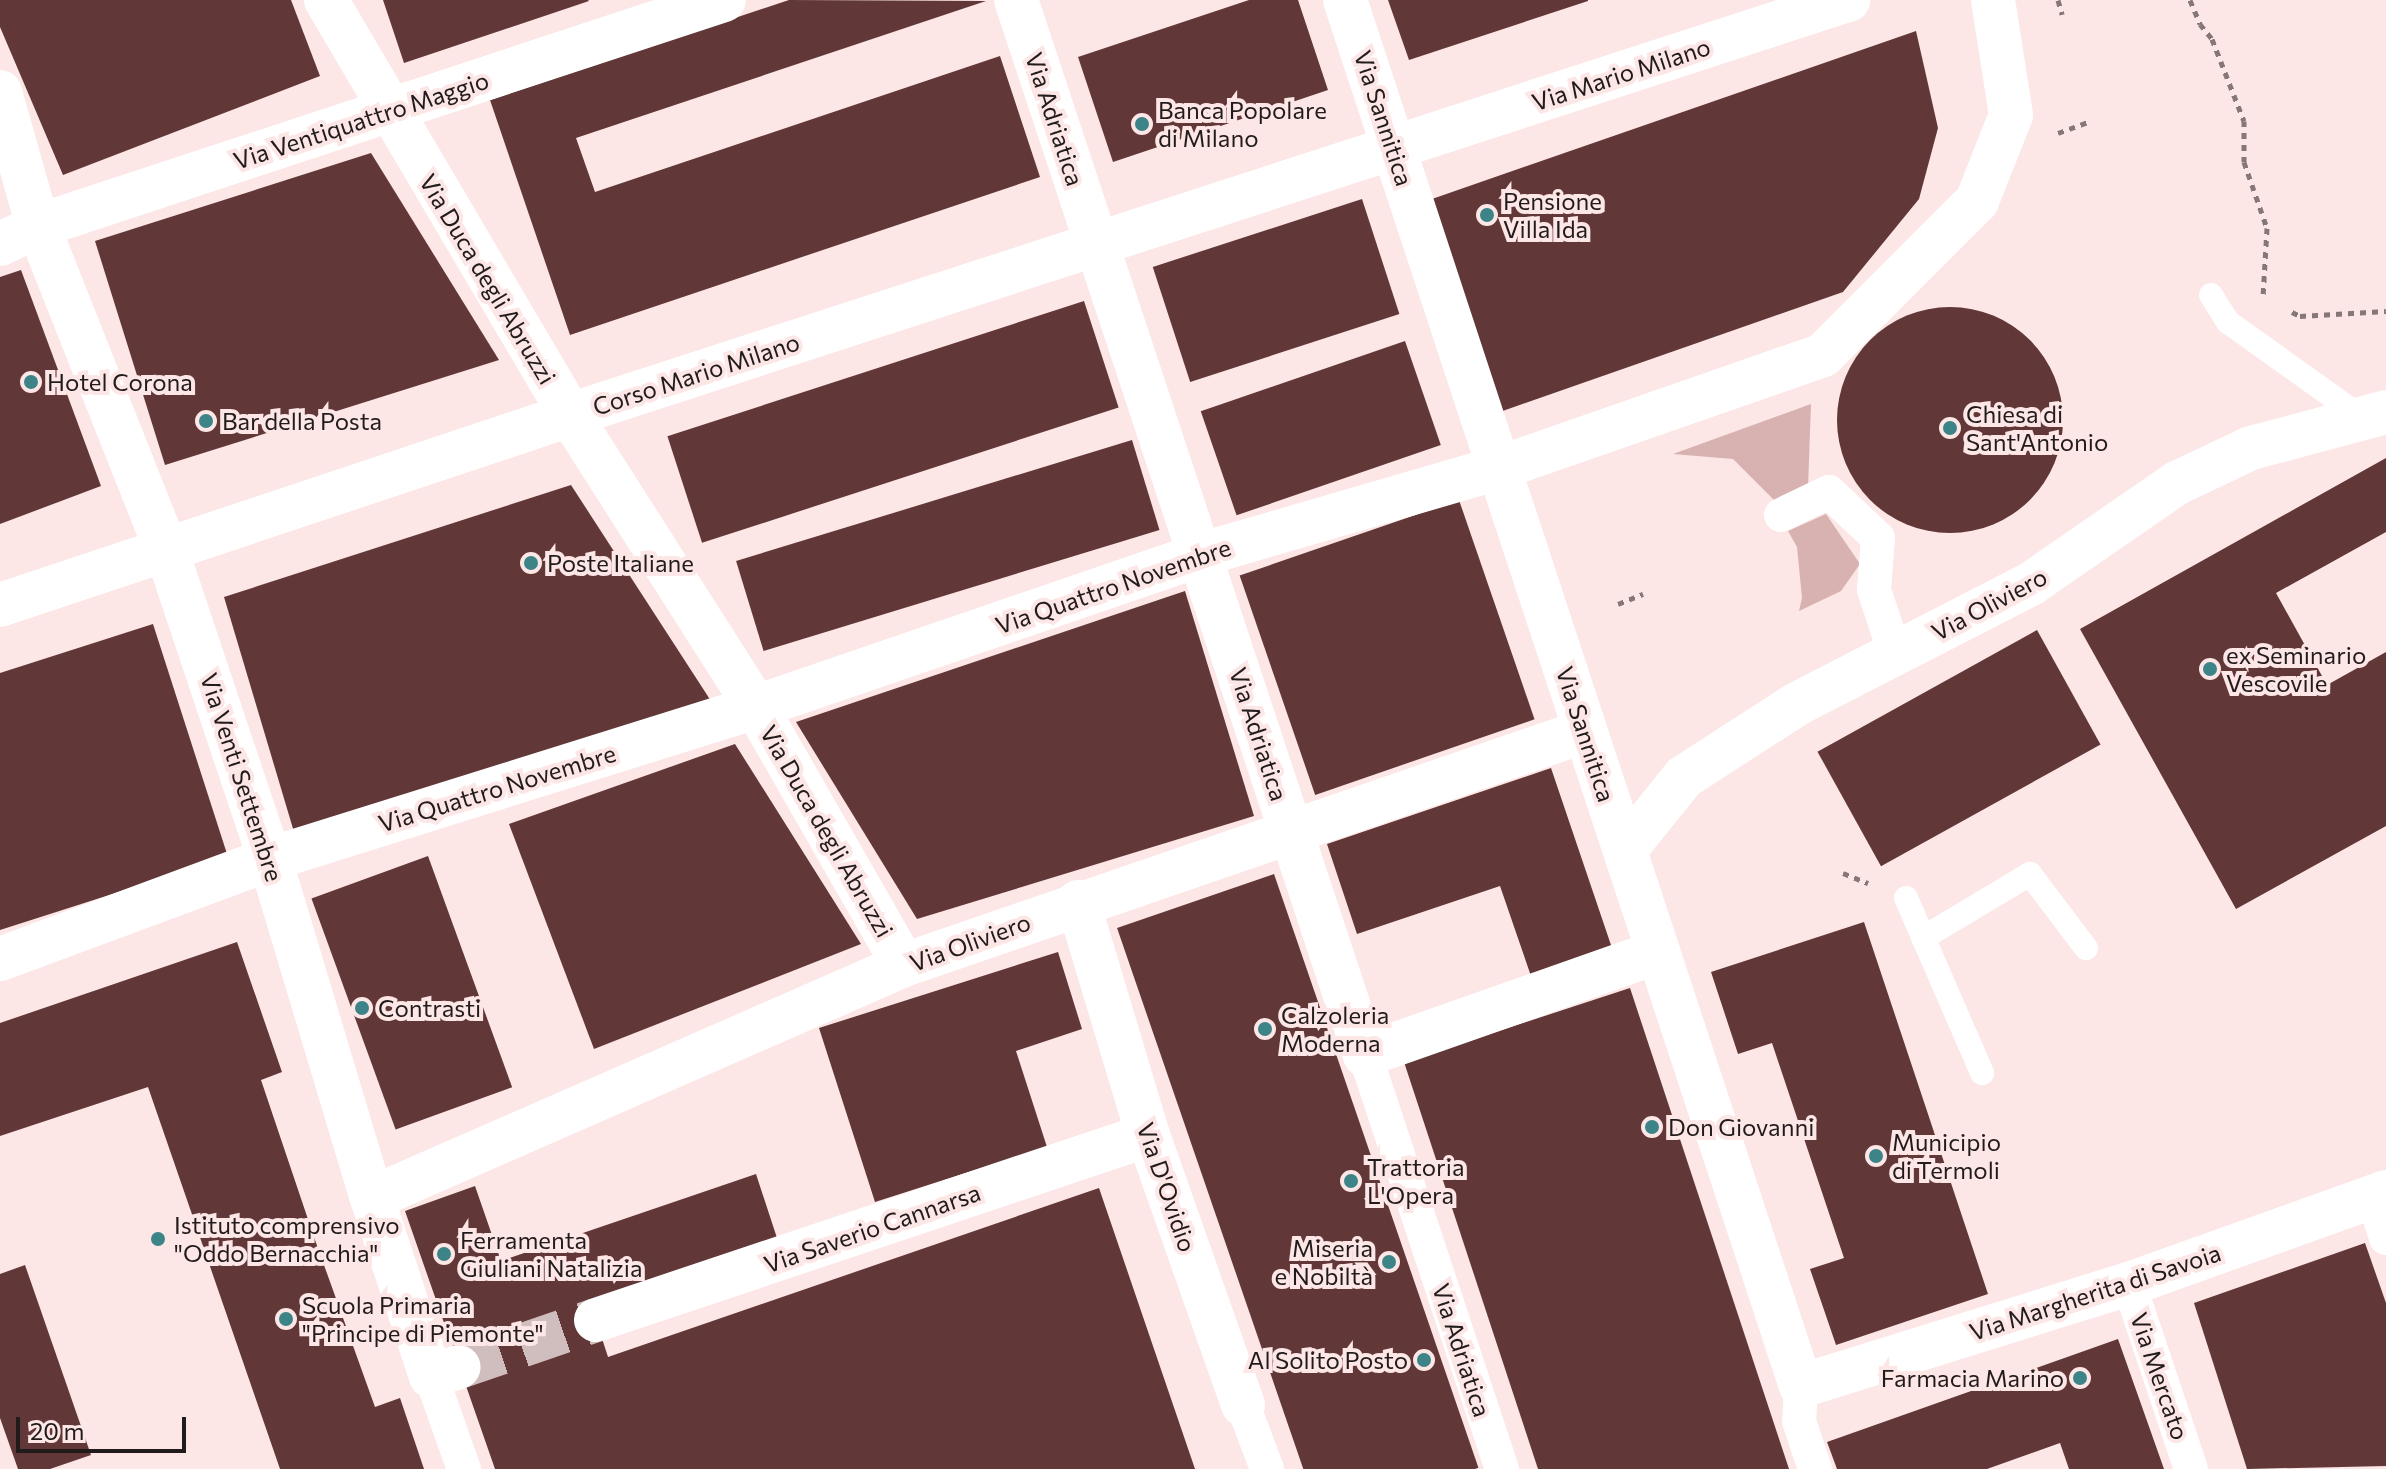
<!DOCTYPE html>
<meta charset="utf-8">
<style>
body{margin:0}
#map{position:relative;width:2386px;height:1469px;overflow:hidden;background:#fce6e6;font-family:Commissioner,sans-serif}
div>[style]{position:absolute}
.green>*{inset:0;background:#d8b1b1}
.building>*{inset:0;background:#623738;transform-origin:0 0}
.round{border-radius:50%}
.minor-tunnel>*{height:44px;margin-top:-22px;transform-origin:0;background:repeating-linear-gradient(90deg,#d0bdbd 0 44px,transparent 0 66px)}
.path>*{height:5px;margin-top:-2.5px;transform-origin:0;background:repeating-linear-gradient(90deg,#857777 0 6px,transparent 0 12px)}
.service>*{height:24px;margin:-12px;padding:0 12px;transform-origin:12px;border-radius:12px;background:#fff}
.pedestrian>*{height:34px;margin:-17px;padding:0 17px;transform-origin:17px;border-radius:17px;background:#fff}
.minor>*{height:44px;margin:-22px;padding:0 22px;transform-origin:22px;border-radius:22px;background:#fff}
.tertiary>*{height:44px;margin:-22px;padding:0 22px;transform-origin:22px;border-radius:22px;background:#fff}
.dots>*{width:22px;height:22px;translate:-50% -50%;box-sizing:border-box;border:4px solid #fce6e6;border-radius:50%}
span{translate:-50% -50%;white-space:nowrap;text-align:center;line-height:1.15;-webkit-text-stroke:8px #fce6e6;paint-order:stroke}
.street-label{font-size:24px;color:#221b1b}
.poi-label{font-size:24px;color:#221b1b}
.left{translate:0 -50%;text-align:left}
.right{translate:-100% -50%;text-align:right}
.scale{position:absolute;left:16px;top:1417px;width:170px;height:36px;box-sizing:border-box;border:4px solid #221b1b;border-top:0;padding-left:10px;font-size:24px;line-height:28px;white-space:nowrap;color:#221b1b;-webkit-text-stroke:6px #fce6e6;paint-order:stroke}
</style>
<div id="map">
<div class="green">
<i style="clip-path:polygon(1811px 404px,1808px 487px,1775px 501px,1733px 459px,1673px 454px)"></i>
<i style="clip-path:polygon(1826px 514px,1860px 564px,1841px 591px,1799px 611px,1802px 598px,1797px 547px,1788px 531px)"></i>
</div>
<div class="building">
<i style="clip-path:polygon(0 0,291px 0,320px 76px,63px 175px,0 27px)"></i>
<i style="clip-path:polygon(383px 0,588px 0,589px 1px,404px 63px)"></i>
<i style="clip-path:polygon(789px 0,986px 1px,576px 138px,595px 192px,1000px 56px,1040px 177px,570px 335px,490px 100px)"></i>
<i style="clip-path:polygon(1249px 0,1298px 0,1328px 90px,1113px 162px,1078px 57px)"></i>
<i style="clip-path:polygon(1388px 0,1588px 0,1588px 1px,1409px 60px)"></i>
<i style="clip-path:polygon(1916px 31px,1938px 128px,1919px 199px,1843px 292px,1497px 413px,1432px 199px)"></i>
<i style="clip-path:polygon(371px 153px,499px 360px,165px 465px,95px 241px)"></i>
<i style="left:1362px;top:199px;width:121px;height:220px;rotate:72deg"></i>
<i style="clip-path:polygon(21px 270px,101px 486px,0 524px,0 277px)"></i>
<i style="left:1084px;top:301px;width:112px;height:438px;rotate:72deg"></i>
<i class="round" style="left:1837px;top:307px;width:226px;height:226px"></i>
<i style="left:1405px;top:341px;width:110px;height:216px;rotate:71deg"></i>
<i style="left:1132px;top:440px;width:94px;height:414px;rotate:73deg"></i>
<i style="clip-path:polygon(2386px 458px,2386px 532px,2276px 593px,2327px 685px,2386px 652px,2386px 826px,2236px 909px,2080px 629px)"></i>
<i style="clip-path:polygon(571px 485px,711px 701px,294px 832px,224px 597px)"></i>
<i style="left:1459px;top:500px;width:232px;height:232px;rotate:71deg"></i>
<i style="clip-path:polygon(1185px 591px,1254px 816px,917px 919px,796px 722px)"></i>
<i style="clip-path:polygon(153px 624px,228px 857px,0 930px,0 673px)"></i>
<i style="left:2037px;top:630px;width:131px;height:251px;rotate:61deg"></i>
<i style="clip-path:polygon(735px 744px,861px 944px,594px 1049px,509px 824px)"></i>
<i style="clip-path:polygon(1551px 768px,1613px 951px,1532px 979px,1500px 886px,1357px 934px,1327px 844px)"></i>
<i style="left:428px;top:856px;width:246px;height:124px;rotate:70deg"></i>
<i style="left:1274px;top:874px;width:628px;height:166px;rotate:71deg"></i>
<i style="clip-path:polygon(1864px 922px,1988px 1294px,1836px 1345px,1810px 1269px,1844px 1258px,1772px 1043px,1738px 1054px,1711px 972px)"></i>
<i style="clip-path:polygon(237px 942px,282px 1072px,261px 1080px,315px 1240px,375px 1407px,400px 1398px,424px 1469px,280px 1469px,148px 1087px,0 1136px,0 1023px)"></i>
<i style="clip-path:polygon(1058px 952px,1082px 1029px,1016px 1051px,1047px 1147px,875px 1202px,819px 1028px)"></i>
<i style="clip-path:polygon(1630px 988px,1789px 1469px,1538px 1469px,1404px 1062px)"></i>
<i style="clip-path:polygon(756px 1174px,777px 1238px,596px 1320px,608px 1357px,1099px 1188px,1195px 1469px,495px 1469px,405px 1211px,475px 1186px,501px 1261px)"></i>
<i style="clip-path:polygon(2365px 1243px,2386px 1303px,2386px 1466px,2247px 1469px,2194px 1303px)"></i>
<i style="clip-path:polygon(25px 1265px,91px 1455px,50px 1469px,18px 1469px,0 1418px,0 1274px)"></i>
<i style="clip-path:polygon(2118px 1339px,2164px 1469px,2069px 1469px,2060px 1443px,1987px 1469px,1837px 1469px,1827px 1442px)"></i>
</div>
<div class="minor-tunnel">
<i style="left:459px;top:1367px;width:145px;rotate:-18.9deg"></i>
</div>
<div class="path">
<i style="left:2058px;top:0;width:15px;rotate:74deg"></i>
<i style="left:2190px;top:0;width:26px;rotate:67deg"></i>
<i style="left:2200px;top:24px;width:19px;rotate:51deg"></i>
<i style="left:2212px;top:39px;width:88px;rotate:68.7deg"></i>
<i style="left:2244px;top:121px;width:41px;rotate:90deg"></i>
<i style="left:2244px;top:162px;width:70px;rotate:70.8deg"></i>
<i style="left:2267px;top:228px;width:69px;rotate:93.3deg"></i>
<i style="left:2058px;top:133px;width:33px;rotate:-20deg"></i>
<i style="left:2292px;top:312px;width:9px;rotate:27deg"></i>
<i style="left:2300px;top:316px;width:86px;rotate:-3.3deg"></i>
<i style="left:1618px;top:604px;width:27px;rotate:-22deg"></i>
<i style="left:1843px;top:873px;width:27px;rotate:22deg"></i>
</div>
<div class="service">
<i style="left:2211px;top:295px;width:32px;rotate:58deg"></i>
<i style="left:2228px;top:322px;width:163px;rotate:35.5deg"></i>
<i style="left:1906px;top:898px;width:191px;rotate:66.5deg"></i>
<i style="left:1923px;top:938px;width:125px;rotate:-30.9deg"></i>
<i style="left:2030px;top:874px;width:93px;rotate:52.9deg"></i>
</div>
<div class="pedestrian">
<i style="left:1781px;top:515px;width:53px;rotate:-25.6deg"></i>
<i style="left:1829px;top:492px;width:67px;rotate:43.2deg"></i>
<i style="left:1878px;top:538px;width:52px;rotate:94.4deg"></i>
<i style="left:1874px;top:590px;width:66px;rotate:71.6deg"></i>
<i style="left:1365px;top:1055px;width:436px;rotate:71.7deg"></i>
<i style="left:2373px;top:1196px;width:44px;rotate:72.8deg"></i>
<i style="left:2129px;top:1284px;width:195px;rotate:71.5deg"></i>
<i style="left:431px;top:1376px;width:99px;rotate:70.5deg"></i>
<i style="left:1801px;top:1386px;width:35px;rotate:93deg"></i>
<i style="left:1799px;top:1421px;width:51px;rotate:71.6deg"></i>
<i style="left:1243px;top:1405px;width:68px;rotate:69.4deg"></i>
</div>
<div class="minor">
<i style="left:326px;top:0;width:481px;rotate:59.5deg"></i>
<i style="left:570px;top:415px;width:346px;rotate:57.5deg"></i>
<i style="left:756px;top:707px;width:297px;rotate:60.2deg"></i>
<i style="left:1016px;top:0;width:1111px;rotate:71.7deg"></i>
<i style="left:1365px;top:1055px;width:311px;rotate:-19.4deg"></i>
<i style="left:1345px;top:0;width:1459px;rotate:71.79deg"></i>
<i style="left:1801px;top:1386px;width:343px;rotate:-17.3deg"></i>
<i style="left:2129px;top:1284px;width:273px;rotate:-19.7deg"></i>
<i style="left:0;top:92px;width:139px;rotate:74.2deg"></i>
<i style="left:38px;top:226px;width:347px;rotate:68.4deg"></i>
<i style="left:166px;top:549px;width:327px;rotate:71.5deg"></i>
<i style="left:270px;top:859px;width:354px;rotate:73.3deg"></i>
<i style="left:372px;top:1198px;width:188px;rotate:71.7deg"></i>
<i style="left:431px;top:1376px;width:29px;rotate:-18deg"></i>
<i style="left:0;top:244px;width:42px;rotate:-25.3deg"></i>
<i style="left:38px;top:226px;width:722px;rotate:-18.23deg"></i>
<i style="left:1625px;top:850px;width:94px;rotate:-51.1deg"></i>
<i style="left:1684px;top:777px;width:135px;rotate:-32.9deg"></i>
<i style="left:1797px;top:704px;width:264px;rotate:-27.2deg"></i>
<i style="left:2032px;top:583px;width:176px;rotate:-34.6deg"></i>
<i style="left:2177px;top:483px;width:82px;rotate:-25.3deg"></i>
<i style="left:2251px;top:448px;width:140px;rotate:-14.9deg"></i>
<i style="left:1078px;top:902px;width:243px;rotate:73.3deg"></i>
<i style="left:1148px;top:1135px;width:286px;rotate:70.6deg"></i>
<i style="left:0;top:959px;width:288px;rotate:-20.3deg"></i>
<i style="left:270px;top:859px;width:509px;rotate:-17.37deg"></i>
<i style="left:756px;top:707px;width:468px;rotate:-18.9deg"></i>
<i style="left:1199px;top:555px;width:312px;rotate:-16.2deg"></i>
<i style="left:1499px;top:468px;width:343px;rotate:-19.2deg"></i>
<i style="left:1823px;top:355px;width:218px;rotate:-45deg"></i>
<i style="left:1977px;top:201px;width:92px;rotate:-68.4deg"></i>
<i style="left:2011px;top:115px;width:116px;rotate:-98.9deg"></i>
<i style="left:372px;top:1198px;width:581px;rotate:-23.65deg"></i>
<i style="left:904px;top:965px;width:720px;rotate:-18.96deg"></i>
<i style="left:596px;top:1320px;width:582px;rotate:-18.53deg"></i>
</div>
<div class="tertiary">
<i style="left:0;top:605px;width:601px;rotate:-18.43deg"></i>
<i style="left:570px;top:415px;width:1344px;rotate:-17.99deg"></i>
</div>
<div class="dots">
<i style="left:1142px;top:124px;background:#3c8487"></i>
<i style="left:1487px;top:215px;background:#3c8487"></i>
<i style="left:31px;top:382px;background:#3c8487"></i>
<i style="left:206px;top:421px;background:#3c8487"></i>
<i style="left:1950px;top:428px;background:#3c8487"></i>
<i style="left:531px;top:563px;background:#3c8487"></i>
<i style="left:2210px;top:669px;background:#3c8487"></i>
<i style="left:362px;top:1008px;background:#3c8487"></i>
<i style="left:1265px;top:1029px;background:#3c8487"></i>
<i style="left:1652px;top:1127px;background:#3c8487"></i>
<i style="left:1876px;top:1156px;background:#3c8487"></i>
<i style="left:1351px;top:1181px;background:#3c8487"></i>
<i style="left:158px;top:1239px;background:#3c8487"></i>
<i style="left:444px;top:1254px;background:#3c8487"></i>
<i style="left:1389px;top:1262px;background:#3c8487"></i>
<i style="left:286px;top:1319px;background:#3c8487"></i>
<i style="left:1424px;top:1360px;background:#3c8487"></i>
<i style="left:2080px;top:1378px;background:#3c8487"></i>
</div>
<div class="street-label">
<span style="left:1621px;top:74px;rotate:-18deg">Via Mario Milano</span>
<span style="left:1384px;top:118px;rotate:72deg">Via Sannitica</span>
<span style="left:1055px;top:119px;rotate:72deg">Via Adriatica</span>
<span style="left:361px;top:120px;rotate:-18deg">Via Ventiquattro Maggio</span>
<span style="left:488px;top:279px;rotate:59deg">Via Duca degli Abruzzi</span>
<span style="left:696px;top:374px;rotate:-18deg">Corso Mario Milano</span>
<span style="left:1113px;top:586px;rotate:-19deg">Via Quattro Novembre</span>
<span style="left:1989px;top:604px;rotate:-28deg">Via Oliviero</span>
<span style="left:1259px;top:734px;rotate:72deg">Via Adriatica</span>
<span style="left:1586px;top:734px;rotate:72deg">Via Sannitica</span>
<span style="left:242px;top:777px;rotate:72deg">Via Venti Settembre</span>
<span style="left:497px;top:788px;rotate:-17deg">Via Quattro Novembre</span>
<span style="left:827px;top:831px;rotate:60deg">Via Duca degli Abruzzi</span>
<span style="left:970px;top:942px;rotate:-20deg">Via Oliviero</span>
<span style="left:1167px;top:1187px;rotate:71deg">Via D'Ovidio</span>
<span style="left:872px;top:1228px;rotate:-19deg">Via Saverio Cannarsa</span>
<span style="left:2095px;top:1292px;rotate:-18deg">Via Margherita di Savoia</span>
<span style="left:1462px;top:1350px;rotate:72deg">Via Adriatica</span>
<span style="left:2160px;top:1376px;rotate:71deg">Via Mercato</span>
</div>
<div class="poi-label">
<span class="left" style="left:1158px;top:124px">Banca Popolare<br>di Milano</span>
<span class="left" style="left:1503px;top:215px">Pensione<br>Villa Ida</span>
<span class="left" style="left:47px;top:382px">Hotel Corona</span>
<span class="left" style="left:1966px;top:428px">Chiesa di<br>Sant'Antonio</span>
<span class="left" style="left:222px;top:421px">Bar della Posta</span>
<span class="left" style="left:547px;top:563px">Poste Italiane</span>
<span class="left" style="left:2226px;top:669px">ex Seminario<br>Vescovile</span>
<span class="left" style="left:378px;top:1008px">Contrasti</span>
<span class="left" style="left:1281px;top:1029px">Calzoleria<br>Moderna</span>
<span class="left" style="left:1668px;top:1127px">Don Giovanni</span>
<span class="left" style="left:1892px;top:1156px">Municipio<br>di Termoli</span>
<span class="left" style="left:1367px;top:1181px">Trattoria<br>L'Opera</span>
<span class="left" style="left:174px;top:1239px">Istituto comprensivo<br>"Oddo Bernacchia"</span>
<span class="left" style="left:460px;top:1254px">Ferramenta<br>Giuliani Natalizia</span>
<span class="right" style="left:1373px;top:1262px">Miseria<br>e Nobiltà</span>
<span class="left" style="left:302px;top:1319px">Scuola Primaria<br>"Principe di Piemonte"</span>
<span class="right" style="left:1408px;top:1360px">Al Solito Posto</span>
<span class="right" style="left:2064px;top:1378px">Farmacia Marino</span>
</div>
<div class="scale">20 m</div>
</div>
